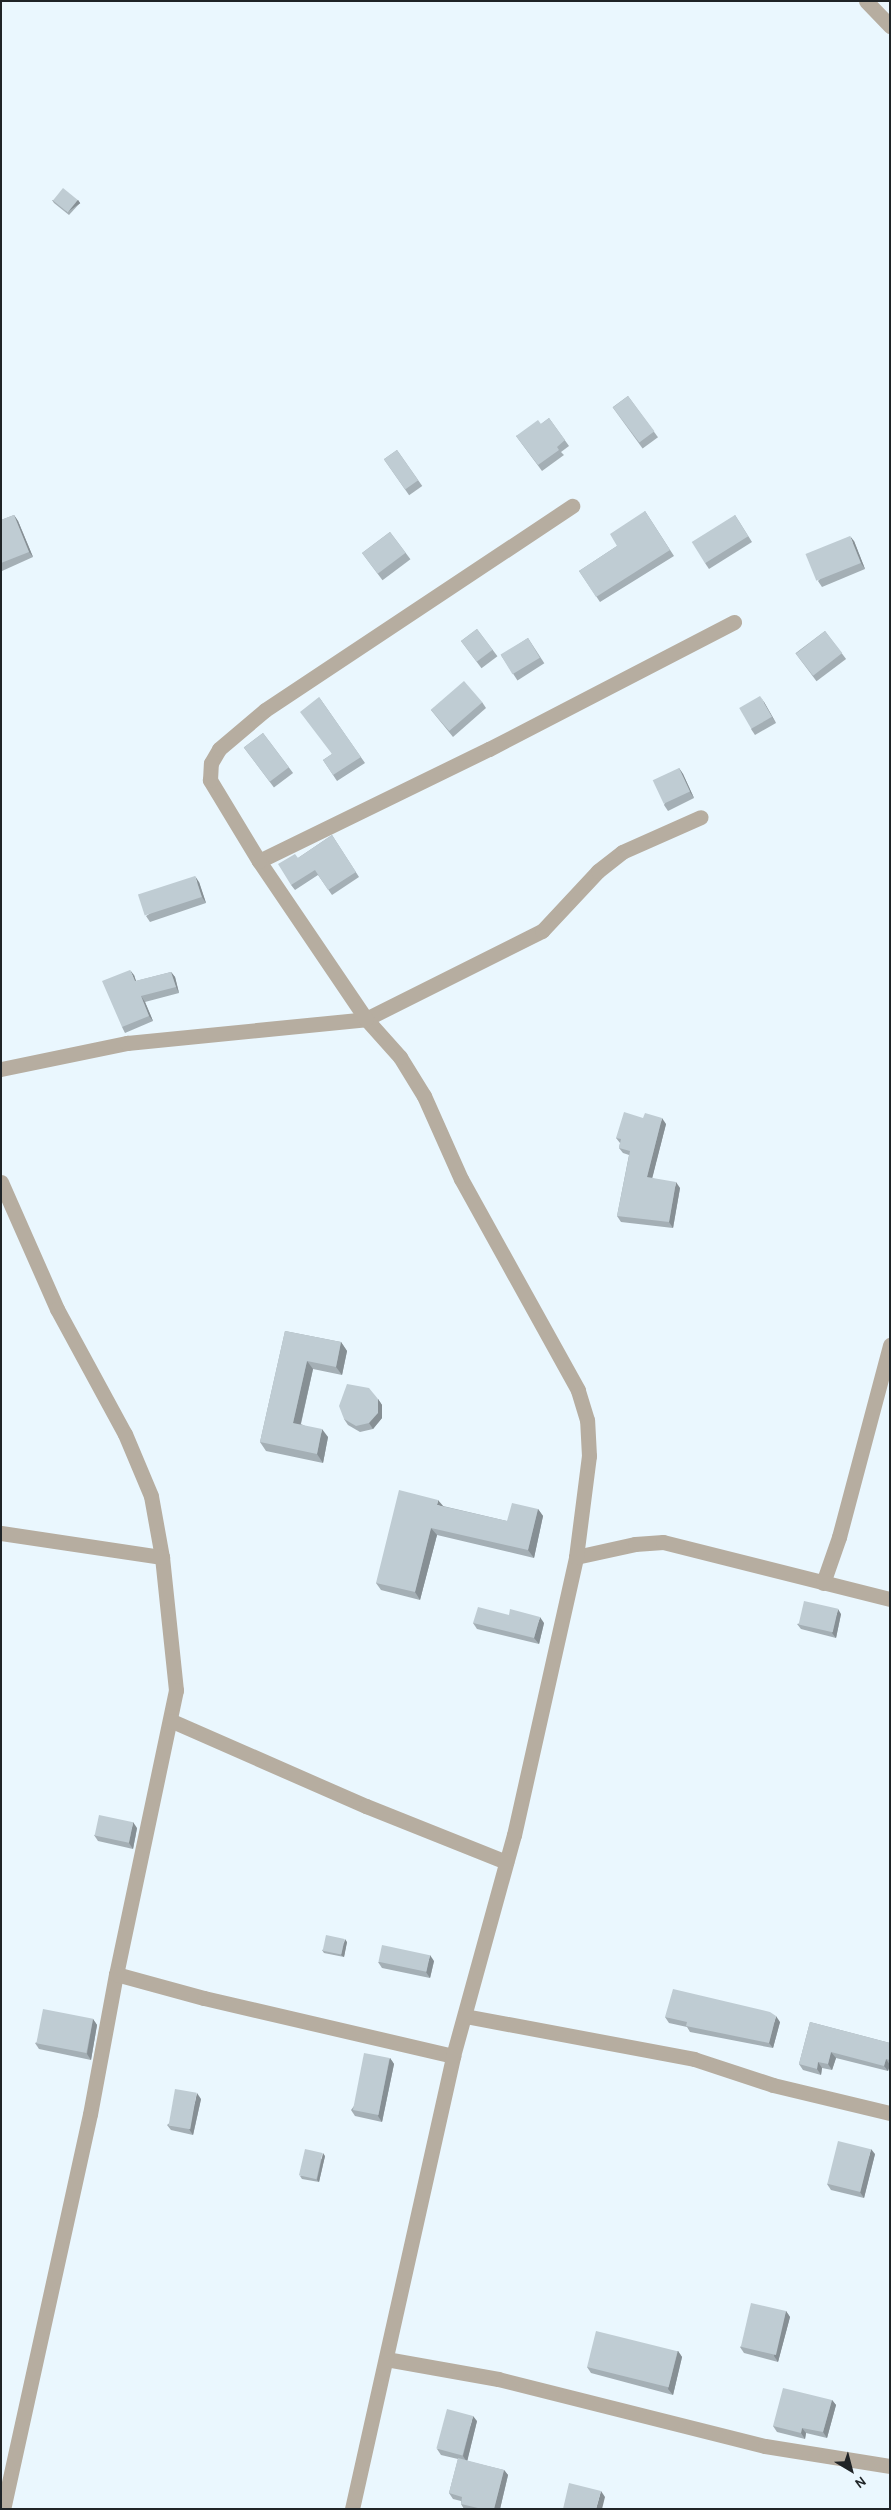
<!DOCTYPE html>
<style>
body{margin:0}
#map{position:relative;width:891px;height:2510px;overflow:hidden;background:#eaf7fe;font-family:Karla,sans-serif}
div>[style]{position:absolute}
.minor>*{height:15px;margin:-7.5px;padding:0 7.5px;transform-origin:7.5px;border-radius:7.5px;background:#b6ada0}
.wall>*{inset:0;background:#a4afb5;transform-origin:0 0}
.shaded-wall>*{inset:0;background:#868f94;transform-origin:0 0}
.building>*{inset:0;background:#bfccd3;transform-origin:0 0}
span{translate:-50% -50%;white-space:nowrap;text-align:center;line-height:1.15;-webkit-text-stroke:4px #eaf7fe;paint-order:stroke}
.frame{position:absolute;inset:0;border:2px solid #1f2427;pointer-events:none}
.north{position:absolute;left:826px;top:2445px;width:50px;height:50px;-webkit-text-stroke:4px #eaf7fe;paint-order:stroke;rotate:143deg;font-size:14px;font-weight:700;line-height:20px;text-align:center;color:#1f2427}
.north::after{content:'';display:block;margin:auto;width:18px;height:22px;background:#1f2427;clip-path:polygon(50% 0,100% 100%,50% 72%,0 100%)}
</style>
<div id="map">
<div class="minor">
<i style="left:866px;top:1px;width:35px;rotate:46deg"></i>
<i style="left:259px;top:861px;width:256px;rotate:-26deg"></i>
<i style="left:489px;top:749px;width:276px;rotate:-27.4deg"></i>
<i style="left:1px;top:1069px;width:129px;rotate:-11.7deg"></i>
<i style="left:127px;top:1043px;width:240px;rotate:-5.7deg"></i>
<i style="left:366px;top:1019px;width:197px;rotate:-26.6deg"></i>
<i style="left:542px;top:931px;width:82px;rotate:-47deg"></i>
<i style="left:598px;top:871px;width:31px;rotate:-38deg"></i>
<i style="left:622px;top:852px;width:86px;rotate:-23.9deg"></i>
<i style="left:1px;top:1182px;width:139px;rotate:66.2deg"></i>
<i style="left:57px;top:1309px;width:142px;rotate:61.5deg"></i>
<i style="left:125px;top:1434px;width:67px;rotate:67.2deg"></i>
<i style="left:151px;top:1496px;width:62px;rotate:79.8deg"></i>
<i style="left:162px;top:1557px;width:134px;rotate:84deg"></i>
<i style="left:176px;top:1690px;width:290px;rotate:101.9deg"></i>
<i style="left:116px;top:1974px;width:142px;rotate:100.5deg"></i>
<i style="left:90px;top:2114px;width:404px;rotate:102.4deg"></i>
<i style="left:1px;top:1533px;width:163px;rotate:8.5deg"></i>
<i style="left:576px;top:1557px;width:60px;rotate:-12.4deg"></i>
<i style="left:635px;top:1544px;width:28px;rotate:-4deg"></i>
<i style="left:663px;top:1542px;width:234px;rotate:14.1deg"></i>
<i style="left:823px;top:1583px;width:49px;rotate:-70.8deg"></i>
<i style="left:839px;top:1537px;width:199px;rotate:-75.1deg"></i>
<i style="left:172px;top:1721px;width:212px;rotate:23.7deg"></i>
<i style="left:366px;top:1806px;width:151px;rotate:21.8deg"></i>
<i style="left:116px;top:1974px;width:91px;rotate:15.3deg"></i>
<i style="left:204px;top:1998px;width:256px;rotate:13.1deg"></i>
<i style="left:465px;top:2016px;width:233px;rotate:10.6deg"></i>
<i style="left:694px;top:2059px;width:83px;rotate:18.2deg"></i>
<i style="left:773px;top:2085px;width:120px;rotate:13.5deg"></i>
<i style="left:386px;top:2359px;width:114px;rotate:10.1deg"></i>
<i style="left:498px;top:2379px;width:275px;rotate:14.1deg"></i>
<i style="left:765px;top:2446px;width:127px;rotate:9.1deg"></i>
<i style="left:352px;top:2509px;width:464px;rotate:-77.4deg"></i>
<i style="left:453px;top:2056px;width:229px;rotate:-74.6deg"></i>
<i style="left:514px;top:1835px;width:285px;rotate:-77.4deg"></i>
<i style="left:576px;top:1557px;width:102px;rotate:-82.7deg"></i>
<i style="left:589px;top:1456px;width:36px;rotate:-93deg"></i>
<i style="left:587px;top:1420px;width:31px;rotate:-107deg"></i>
<i style="left:578px;top:1390px;width:241px;rotate:-119deg"></i>
<i style="left:461px;top:1179px;width:91px;rotate:-114deg"></i>
<i style="left:424px;top:1096px;width:46px;rotate:-121.6deg"></i>
<i style="left:400px;top:1057px;width:51px;rotate:-131.8deg"></i>
<i style="left:366px;top:1019px;width:191px;rotate:-124.1deg"></i>
<i style="left:259px;top:861px;width:95px;rotate:-121.2deg"></i>
<i style="left:210px;top:780px;width:17px;rotate:-87deg"></i>
<i style="left:211px;top:763px;width:16px;rotate:-60deg"></i>
<i style="left:219px;top:749px;width:60px;rotate:-40.3deg"></i>
<i style="left:265px;top:710px;width:369px;rotate:-33.6deg"></i>
</div>
<div class="wall">
<i style="clip-path:polygon(52px 200px,78px 200px,80px 203px,69px 215px,54px 203px)"></i>
<i style="left:628px;top:396px;width:51px;height:19px;rotate:54deg"></i>
<i style="clip-path:polygon(549px 418px,569px 446px,561px 452px,564px 455px,542px 471px,516px 436px,541px 424px)"></i>
<i style="left:397px;top:450px;width:44px;height:16px;rotate:55deg"></i>
<i style="clip-path:polygon(645px 511px,674px 556px,600px 602px,579px 571px,617px 546px)"></i>
<i style="clip-path:polygon(14px 515px,18px 521px,33px 557px,2px 571px,1px 520px)"></i>
<i style="clip-path:polygon(735px 515px,752px 542px,709px 569px,705px 563px)"></i>
<i style="left:390px;top:532px;width:34px;height:35px;rotate:53deg"></i>
<i style="clip-path:polygon(854px 541px,865px 569px,822px 587px,818px 581px)"></i>
<i style="left:477px;top:629px;width:34px;height:20px;rotate:53deg"></i>
<i style="left:825px;top:631px;width:35px;height:37px;rotate:53deg"></i>
<i style="left:528px;top:638px;width:30px;height:32px;rotate:57deg"></i>
<i style="clip-path:polygon(319px 697px,365px 763px,337px 781px,323px 760px,332px 754px)"></i>
<i style="clip-path:polygon(482px 702px,486px 708px,453px 737px,431px 710px)"></i>
<i style="clip-path:polygon(764px 702px,776px 723px,755px 735px,751px 729px)"></i>
<i style="left:263px;top:733px;width:50px;height:24px;rotate:53deg"></i>
<i style="clip-path:polygon(679px 768px,683px 774px,694px 798px,668px 811px,664px 805px)"></i>
<i style="clip-path:polygon(332px 835px,359px 877px,332px 895px,318px 875px,295px 890px,291px 885px,298px 858px)"></i>
<i style="clip-path:polygon(199px 882px,206px 903px,150px 922px,146px 916px)"></i>
<i style="clip-path:polygon(171px 972px,175px 977px,179px 993px,145px 1002px,153px 1021px,125px 1033px,122px 1027px,134px 975px,136px 981px)"></i>
<i style="clip-path:polygon(643px 1118px,666px 1124px,652px 1178px,680px 1188px,673px 1228px,621px 1222px,617px 1216px,629px 1155px,623px 1153px,619px 1148px,620px 1143px,616px 1138px)"></i>
<i style="clip-path:polygon(285px 1331px,341px 1342px,347px 1351px,342px 1375px,313px 1369px,301px 1424px,328px 1437px,323px 1463px,266px 1451px,260px 1442px)"></i>
<i style="clip-path:polygon(378px 1399px,382px 1405px,382px 1418px,373px 1429px,360px 1432px,348px 1425px,344px 1419px)"></i>
<i style="clip-path:polygon(443px 1506px,507px 1521px,538px 1509px,543px 1516px,534px 1558px,437px 1535px,420px 1600px,381px 1590px,376px 1583px)"></i>
<i style="clip-path:polygon(841px 1614px,836px 1638px,801px 1629px,797px 1624px)"></i>
<i style="clip-path:polygon(509px 1615px,544px 1623px,539px 1644px,477px 1629px,473px 1623px)"></i>
<i style="clip-path:polygon(137px 1828px,133px 1849px,98px 1841px,94px 1835px)"></i>
<i style="clip-path:polygon(347px 1942px,344px 1957px,324px 1953px,322px 1950px)"></i>
<i style="clip-path:polygon(434px 1961px,430px 1978px,382px 1968px,378px 1962px)"></i>
<i style="clip-path:polygon(665px 2017px,780px 2022px,773px 2048px,690px 2032px,687px 2027px,669px 2023px)"></i>
<i style="clip-path:polygon(93px 2019px,97px 2025px,91px 2060px,39px 2049px,35px 2043px)"></i>
<i style="clip-path:polygon(810px 2022px,890px 2043px,890px 2065px,888px 2071px,836px 2058px,832px 2070px,822px 2068px,821px 2075px,803px 2070px,799px 2064px)"></i>
<i style="clip-path:polygon(390px 2058px,394px 2064px,382px 2122px,355px 2116px,351px 2110px)"></i>
<i style="clip-path:polygon(201px 2099px,193px 2135px,171px 2130px,167px 2125px)"></i>
<i style="clip-path:polygon(875px 2154px,864px 2198px,831px 2190px,827px 2184px)"></i>
<i style="clip-path:polygon(325px 2156px,319px 2182px,302px 2179px,300px 2176px)"></i>
<i style="clip-path:polygon(786px 2311px,790px 2317px,778px 2362px,744px 2353px,740px 2347px)"></i>
<i style="clip-path:polygon(678px 2351px,682px 2357px,673px 2395px,591px 2373px,587px 2367px)"></i>
<i style="clip-path:polygon(832px 2400px,836px 2405px,827px 2438px,806px 2433px,805px 2439px,777px 2432px,773px 2426px)"></i>
<i style="clip-path:polygon(477px 2421px,467px 2461px,504px 2470px,508px 2475px,500px 2509px,464px 2509px,461px 2504px,461px 2501px,453px 2499px,449px 2493px,458px 2459px,441px 2455px,437px 2449px)"></i>
</div>
<div class="shaded-wall">
<i style="left:78px;top:200px;width:4px;height:16px;rotate:56deg"></i>
<i style="clip-path:polygon(14px 515px,18px 521px,33px 557px,29px 552px)"></i>
<i style="clip-path:polygon(850px 536px,854px 541px,865px 569px,861px 563px)"></i>
<i style="clip-path:polygon(760px 696px,764px 702px,776px 723px,772px 717px)"></i>
<i style="clip-path:polygon(679px 768px,683px 774px,694px 798px,690px 792px)"></i>
<i style="clip-path:polygon(195px 876px,199px 882px,206px 903px,202px 897px)"></i>
<i style="clip-path:polygon(130px 970px,134px 975px,138px 987px,135px 981px)"></i>
<i style="clip-path:polygon(171px 972px,175px 977px,179px 993px,176px 987px)"></i>
<i style="clip-path:polygon(141px 996px,145px 1002px,153px 1021px,149px 1016px)"></i>
<i style="clip-path:polygon(662px 1118px,666px 1124px,651px 1183px,647px 1177px)"></i>
<i style="clip-path:polygon(676px 1182px,680px 1188px,673px 1228px,669px 1222px)"></i>
<i style="clip-path:polygon(341px 1342px,347px 1351px,342px 1375px,336px 1367px)"></i>
<i style="clip-path:polygon(307px 1361px,313px 1369px,299px 1431px,293px 1423px)"></i>
<i style="clip-path:polygon(378px 1399px,382px 1405px,382px 1418px,373px 1429px,369px 1423px)"></i>
<i style="clip-path:polygon(322px 1429px,328px 1437px,323px 1463px,317px 1454px)"></i>
<i style="clip-path:polygon(438px 1500px,444px 1507px,437px 1505px)"></i>
<i style="clip-path:polygon(538px 1509px,543px 1516px,534px 1558px,528px 1550px)"></i>
<i style="clip-path:polygon(431px 1528px,437px 1535px,420px 1600px,415px 1592px)"></i>
<i style="clip-path:polygon(838px 1609px,841px 1614px,836px 1638px,832px 1633px)"></i>
<i style="clip-path:polygon(540px 1617px,544px 1623px,539px 1644px,534px 1638px)"></i>
<i style="clip-path:polygon(133px 1822px,137px 1828px,133px 1849px,129px 1843px)"></i>
<i style="clip-path:polygon(345px 1939px,347px 1942px,344px 1957px,341px 1955px)"></i>
<i style="clip-path:polygon(430px 1955px,434px 1961px,430px 1978px,426px 1972px)"></i>
<i style="clip-path:polygon(776px 2016px,780px 2022px,773px 2048px,769px 2043px)"></i>
<i style="clip-path:polygon(93px 2019px,97px 2025px,91px 2060px,87px 2054px)"></i>
<i style="clip-path:polygon(831px 2052px,836px 2058px,832px 2070px,828px 2064px)"></i>
<i style="clip-path:polygon(390px 2058px,394px 2064px,382px 2122px,378px 2116px)"></i>
<i style="clip-path:polygon(886px 2059px,890px 2065px,888px 2071px,884px 2066px)"></i>
<i style="clip-path:polygon(818px 2062px,822px 2068px,821px 2075px,817px 2069px)"></i>
<i style="clip-path:polygon(197px 2093px,201px 2099px,193px 2135px,189px 2129px)"></i>
<i style="clip-path:polygon(871px 2149px,875px 2154px,864px 2198px,860px 2192px)"></i>
<i style="clip-path:polygon(323px 2153px,325px 2156px,319px 2182px,317px 2180px)"></i>
<i style="clip-path:polygon(786px 2311px,790px 2317px,778px 2362px,774px 2356px)"></i>
<i style="clip-path:polygon(678px 2351px,682px 2357px,673px 2395px,668px 2389px)"></i>
<i style="clip-path:polygon(832px 2400px,836px 2405px,827px 2438px,823px 2432px)"></i>
<i style="clip-path:polygon(473px 2416px,477px 2421px,467px 2462px,463px 2456px)"></i>
<i style="clip-path:polygon(802px 2428px,806px 2433px,805px 2439px,801px 2433px)"></i>
<i style="clip-path:polygon(504px 2470px,508px 2475px,500px 2509px,494px 2509px)"></i>
<i style="clip-path:polygon(601px 2491px,605px 2497px,602px 2509px,596px 2509px)"></i>
</div>
<div class="building">
<i style="left:63px;top:188px;width:19px;height:16px;rotate:39deg"></i>
<i style="left:628px;top:396px;width:44px;height:19px;rotate:53deg"></i>
<i style="clip-path:polygon(549px 418px,565px 440px,557px 447px,559px 450px,538px 465px,516px 436px,538px 420px,541px 424px)"></i>
<i style="left:397px;top:450px;width:37px;height:16px;rotate:55deg"></i>
<i style="clip-path:polygon(645px 511px,670px 550px,596px 597px,579px 571px,617px 546px,610px 534px)"></i>
<i style="clip-path:polygon(14px 515px,29px 552px,1px 563px,1px 520px)"></i>
<i style="left:735px;top:515px;width:25px;height:51px;rotate:58deg"></i>
<i style="left:390px;top:532px;width:26px;height:35px;rotate:53deg"></i>
<i style="left:850px;top:536px;width:29px;height:48px;rotate:68deg"></i>
<i style="left:477px;top:629px;width:26px;height:20px;rotate:53deg"></i>
<i style="left:825px;top:631px;width:28px;height:37px;rotate:52deg"></i>
<i style="left:528px;top:638px;width:23px;height:32px;rotate:59deg"></i>
<i style="left:464px;top:681px;width:28px;height:44px;rotate:49deg"></i>
<i style="left:760px;top:696px;width:24px;height:24px;rotate:60deg"></i>
<i style="clip-path:polygon(319px 697px,361px 757px,333px 775px,323px 760px,332px 754px,300px 712px)"></i>
<i style="left:263px;top:733px;width:43px;height:24px;rotate:53deg"></i>
<i style="left:679px;top:768px;width:26px;height:29px;rotate:65deg"></i>
<i style="clip-path:polygon(332px 835px,356px 872px,328px 890px,315px 870px,291px 885px,278px 864px,295px 854px,298px 858px)"></i>
<i style="left:195px;top:876px;width:22px;height:60px;rotate:72deg"></i>
<i style="clip-path:polygon(130px 970px,135px 981px,171px 972px,176px 987px,141px 996px,149px 1016px,122px 1027px,102px 981px)"></i>
<i style="clip-path:polygon(624px 1112px,643px 1118px,645px 1113px,662px 1118px,647px 1177px,676px 1182px,669px 1222px,617px 1216px,630px 1151px,619px 1148px,621px 1139px,616px 1138px)"></i>
<i style="clip-path:polygon(285px 1331px,341px 1342px,336px 1367px,307px 1361px,293px 1423px,322px 1429px,317px 1454px,260px 1442px)"></i>
<i style="clip-path:polygon(347px 1384px,369px 1388px,378px 1399px,378px 1413px,369px 1423px,356px 1426px,344px 1419px,339px 1406px)"></i>
<i style="clip-path:polygon(399px 1490px,438px 1500px,437px 1505px,507px 1521px,512px 1503px,538px 1509px,528px 1550px,431px 1528px,415px 1592px,376px 1583px)"></i>
<i style="left:804px;top:1601px;width:35px;height:24px;rotate:13deg"></i>
<i style="clip-path:polygon(478px 1607px,509px 1615px,510px 1609px,540px 1617px,534px 1638px,473px 1623px)"></i>
<i style="left:99px;top:1815px;width:35px;height:21px;rotate:12deg"></i>
<i style="left:326px;top:1935px;width:19px;height:16px;rotate:12deg"></i>
<i style="left:382px;top:1945px;width:49px;height:17px;rotate:12deg"></i>
<i style="clip-path:polygon(673px 1989px,770px 2012px,776px 2016px,769px 2043px,686px 2026px,687px 2022px,665px 2017px)"></i>
<i style="left:43px;top:2009px;width:51px;height:35px;rotate:11deg"></i>
<i style="clip-path:polygon(810px 2022px,890px 2043px,890px 2060px,886px 2059px,884px 2066px,831px 2052px,828px 2064px,818px 2062px,817px 2069px,799px 2064px)"></i>
<i style="left:364px;top:2053px;width:26px;height:58px;rotate:11deg"></i>
<i style="left:175px;top:2089px;width:22px;height:37px;rotate:10deg"></i>
<i style="left:838px;top:2141px;width:34px;height:44px;rotate:14deg"></i>
<i style="left:305px;top:2149px;width:18px;height:27px;rotate:13deg"></i>
<i style="left:751px;top:2303px;width:36px;height:45px;rotate:13deg"></i>
<i style="left:596px;top:2331px;width:84px;height:37px;rotate:14deg"></i>
<i style="clip-path:polygon(783px 2388px,832px 2400px,823px 2432px,802px 2428px,801px 2433px,773px 2426px)"></i>
<i style="left:447px;top:2409px;width:27px;height:41px;rotate:15deg"></i>
<i style="clip-path:polygon(458px 2458px,504px 2470px,494px 2509px,482px 2509px,461px 2504px,462px 2497px,449px 2493px)"></i>
<i style="clip-path:polygon(569px 2483px,601px 2491px,596px 2509px,563px 2509px)"></i>
</div>
<div class="frame"></div>
<div class="north">N</div>
</div>
